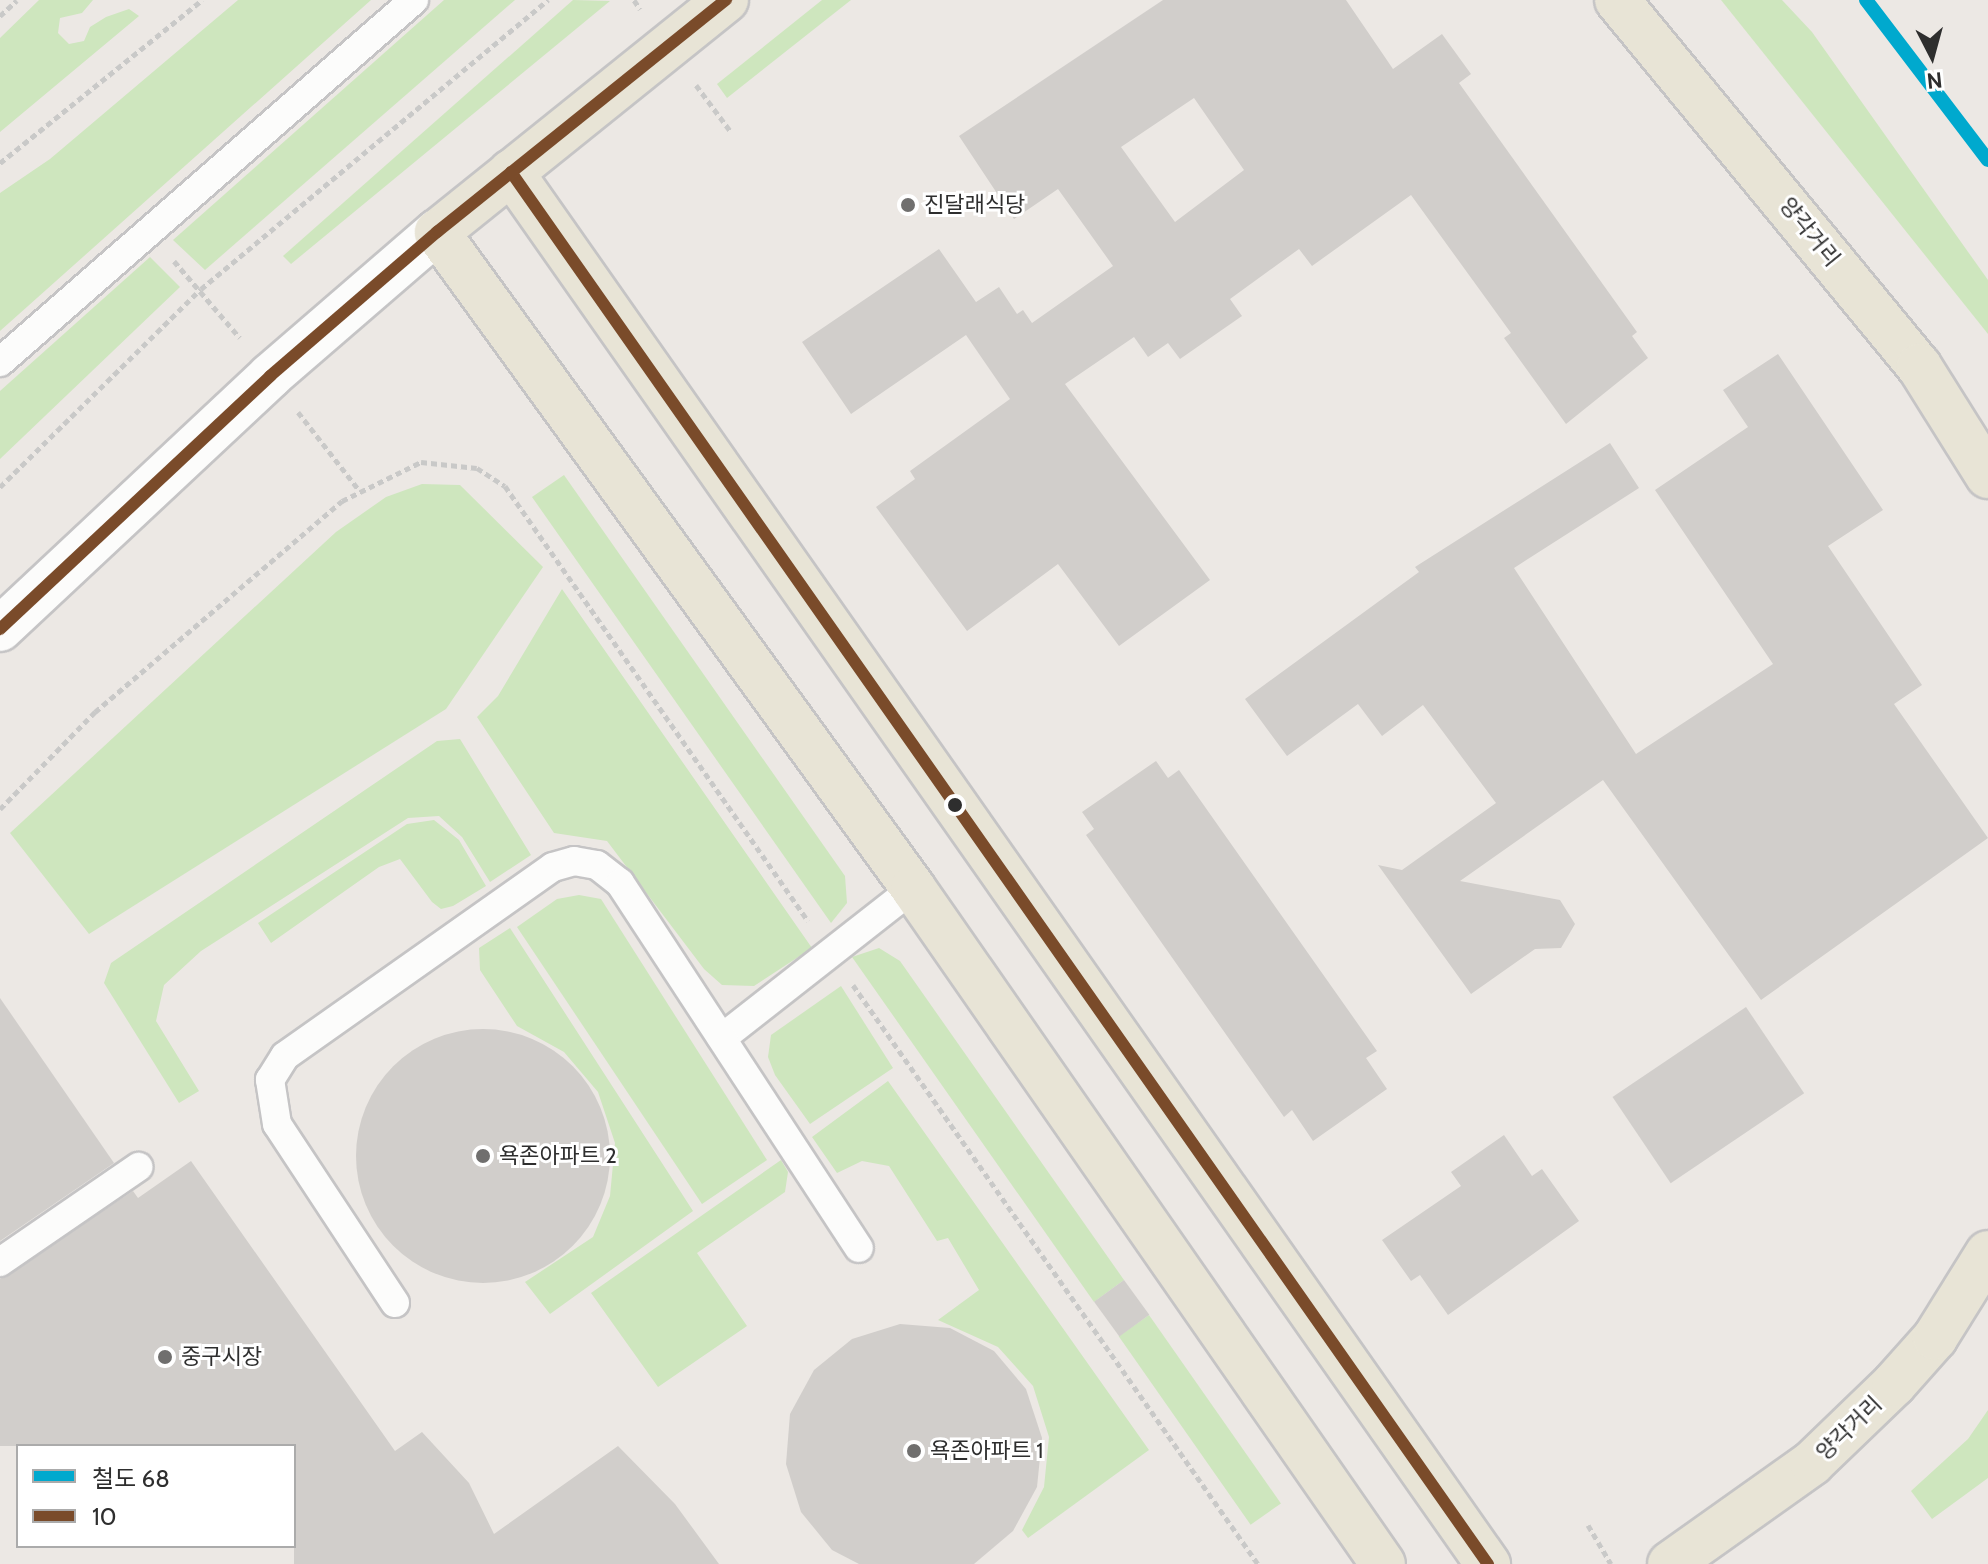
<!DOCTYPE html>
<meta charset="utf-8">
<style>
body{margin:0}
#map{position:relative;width:1988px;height:1564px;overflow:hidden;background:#ece8e4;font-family:Cabin,"Noto Sans KR",sans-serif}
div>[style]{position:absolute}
.green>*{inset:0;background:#cee6be;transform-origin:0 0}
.building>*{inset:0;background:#d1cecb;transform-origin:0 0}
.round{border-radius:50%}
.path>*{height:5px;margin-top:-2.5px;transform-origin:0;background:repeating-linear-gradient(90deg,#c9c9c8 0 6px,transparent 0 10px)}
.roads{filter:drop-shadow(2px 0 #c5c4c5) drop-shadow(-2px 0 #c5c4c5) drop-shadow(0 2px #c5c4c5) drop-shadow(0 -2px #c5c4c5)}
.service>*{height:28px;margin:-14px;padding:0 14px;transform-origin:14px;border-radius:14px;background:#fcfcfb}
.secondary>*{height:44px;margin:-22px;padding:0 22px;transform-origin:22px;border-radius:22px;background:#fcfcfb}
.primary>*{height:44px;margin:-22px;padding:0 22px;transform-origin:22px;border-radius:22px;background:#e8e4d6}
.bus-1>*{height:12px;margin:-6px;padding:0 6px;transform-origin:6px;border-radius:6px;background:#7a4b2a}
.rail-1>*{height:14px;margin:-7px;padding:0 7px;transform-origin:7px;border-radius:7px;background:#00a9ce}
.dots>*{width:22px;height:22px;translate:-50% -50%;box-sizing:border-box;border:4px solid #fff;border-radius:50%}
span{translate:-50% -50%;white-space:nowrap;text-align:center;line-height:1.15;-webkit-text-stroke:6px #fff;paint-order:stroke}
.poi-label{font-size:22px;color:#2e2e2e}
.left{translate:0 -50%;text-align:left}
.street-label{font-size:22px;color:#2e2e2e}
.legend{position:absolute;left:16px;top:1444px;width:280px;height:104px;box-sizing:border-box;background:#fff;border:2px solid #ababab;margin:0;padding:10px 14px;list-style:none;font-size:24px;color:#2e2e2e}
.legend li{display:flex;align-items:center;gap:16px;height:40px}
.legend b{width:40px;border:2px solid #ababab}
.north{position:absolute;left:1892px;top:16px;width:80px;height:80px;-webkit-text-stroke:6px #fff;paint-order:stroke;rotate:174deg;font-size:22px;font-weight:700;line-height:32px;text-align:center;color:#2e2e2e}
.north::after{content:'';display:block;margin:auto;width:28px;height:36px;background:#2e2e2e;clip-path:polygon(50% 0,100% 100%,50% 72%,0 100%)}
</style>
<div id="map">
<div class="green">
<i style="clip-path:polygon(39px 0,93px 0,82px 13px,60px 18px,58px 33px,69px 44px,84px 41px,90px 27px,106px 17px,129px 9px,139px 16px,0 132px,0 38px)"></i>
<i style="clip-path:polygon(238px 0,371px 0,0 331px,0 193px,50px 159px)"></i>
<i style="clip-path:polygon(444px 0,515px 0,205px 270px,173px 240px)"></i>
<i style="clip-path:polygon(573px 0,610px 1px,291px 264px,283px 256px)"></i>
<i style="clip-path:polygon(822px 0,851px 0,727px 98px,717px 84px)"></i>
<i style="clip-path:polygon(1721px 0,1782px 0,1812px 32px,1988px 280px,1988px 334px)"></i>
<i style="clip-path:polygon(150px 257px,180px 287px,0 459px,0 391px)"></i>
<i style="clip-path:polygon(564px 475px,845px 876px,847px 903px,831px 923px,532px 497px)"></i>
<i style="clip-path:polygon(422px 484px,460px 485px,543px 567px,446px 709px,89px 934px,10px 833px,336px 532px,386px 497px)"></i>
<i style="clip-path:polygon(562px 589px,812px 948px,754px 986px,722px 985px,704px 969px,607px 841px,554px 833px,477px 717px,498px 696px)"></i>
<i style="clip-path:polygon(460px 739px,531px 855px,490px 882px,462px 837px,439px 816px,408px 818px,201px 951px,164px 985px,156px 1021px,199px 1091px,179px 1103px,104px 983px,111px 963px,437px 741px)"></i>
<i style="clip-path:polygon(434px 820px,459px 840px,486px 886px,453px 906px,441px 909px,432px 902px,400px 859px,379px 867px,271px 943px,258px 923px,407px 824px)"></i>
<i style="clip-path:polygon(579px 895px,601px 899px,767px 1160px,702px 1204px,517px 927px,557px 899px)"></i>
<i style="clip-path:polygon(510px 928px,693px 1211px,550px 1314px,525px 1282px,593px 1237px,610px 1196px,615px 1143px,598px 1092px,564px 1052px,517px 1026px,480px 970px,479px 948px)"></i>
<i style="clip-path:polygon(879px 948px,900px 961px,1124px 1280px,1094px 1302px,852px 957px)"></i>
<i style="clip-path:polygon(841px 986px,893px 1068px,810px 1124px,775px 1075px,768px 1057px,771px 1035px)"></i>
<i style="clip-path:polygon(888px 1081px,1149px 1450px,1028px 1538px,1022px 1530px,1044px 1487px,1049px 1437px,1033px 1386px,998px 1347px,938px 1320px,979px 1290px,948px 1238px,937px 1241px,889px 1166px,862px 1161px,837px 1173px,812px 1137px)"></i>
<i style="clip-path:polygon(781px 1160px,788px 1172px,785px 1192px,697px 1253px,747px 1326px,658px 1387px,591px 1293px)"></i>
<i style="left:1149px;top:1315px;width:230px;height:37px;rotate:55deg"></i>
<i style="clip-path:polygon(1988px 1410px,1988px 1478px,1932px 1519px,1911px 1491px,1968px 1439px)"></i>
</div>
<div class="building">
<i style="clip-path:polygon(evenodd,1163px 0,1346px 0,1393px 69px,1442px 34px,1471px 74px,1459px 83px,1637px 332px,1632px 336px,1648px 358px,1566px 424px,1504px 338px,1511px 333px,1411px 195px,1312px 266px,1299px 249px,1230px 299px,1242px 316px,1180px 359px,1168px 343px,1148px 357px,1134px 337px,1065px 384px,1210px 580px,1119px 646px,1058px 564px,967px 631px,876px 507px,915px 479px,910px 471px,1010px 399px,966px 335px,851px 414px,802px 342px,939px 249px,976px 302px,999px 287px,1017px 314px,1023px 310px,1032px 323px,1113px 266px,1058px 189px,1014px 219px,959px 136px,1163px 0,1194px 98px,1244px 170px,1175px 222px,1121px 147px,1194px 98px)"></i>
<i style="clip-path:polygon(1778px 354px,1883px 510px,1828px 546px,1922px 685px,1894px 704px,1988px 838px,1761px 1000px,1603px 780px,1460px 881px,1560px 900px,1575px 924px,1561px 948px,1535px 949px,1471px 994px,1378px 865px,1402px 870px,1496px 803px,1423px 705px,1382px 736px,1358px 704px,1287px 756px,1245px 699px,1419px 572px,1415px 567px,1610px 443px,1639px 488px,1514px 568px,1636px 754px,1773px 664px,1655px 490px,1748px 427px,1723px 390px)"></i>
<i style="clip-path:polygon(1156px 761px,1168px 778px,1179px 770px,1377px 1051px,1366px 1058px,1387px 1089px,1313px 1141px,1292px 1110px,1284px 1117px,1086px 835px,1094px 829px,1082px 812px)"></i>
<i style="clip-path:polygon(0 998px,114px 1163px,0 1241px)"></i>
<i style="left:1746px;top:1007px;width:104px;height:161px;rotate:56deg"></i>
<i class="round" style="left:356px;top:1029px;width:254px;height:254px"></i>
<i style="clip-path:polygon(1504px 1135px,1532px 1176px,1542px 1169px,1579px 1221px,1448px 1315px,1420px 1275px,1411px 1281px,1382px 1240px,1461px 1186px,1451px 1172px)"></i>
<i style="clip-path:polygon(191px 1161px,395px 1451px,422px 1432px,469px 1483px,494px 1534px,618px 1446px,675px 1504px,719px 1564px,294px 1564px,294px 1446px,0 1446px,0 1279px,133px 1191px,138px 1198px)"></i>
<i style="left:1124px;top:1280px;width:43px;height:37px;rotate:54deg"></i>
<i style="clip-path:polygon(900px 1324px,950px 1328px,994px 1351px,1026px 1389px,1042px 1438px,1037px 1487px,1013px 1531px,974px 1564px,859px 1564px,832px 1550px,801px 1512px,786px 1464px,790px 1414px,814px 1370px,852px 1339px)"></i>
</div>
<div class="path">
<i style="left:634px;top:0;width:11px;rotate:56deg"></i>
<i style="left:0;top:16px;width:23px;rotate:-43deg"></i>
<i style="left:696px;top:85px;width:59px;rotate:53.3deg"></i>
<i style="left:0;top:163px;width:260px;rotate:-38.9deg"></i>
<i style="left:174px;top:261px;width:101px;rotate:49.4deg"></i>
<i style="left:298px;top:412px;width:99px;rotate:52deg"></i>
<i style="left:0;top:487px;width:282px;rotate:-44.6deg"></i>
<i style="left:201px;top:289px;width:452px;rotate:-39.8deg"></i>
<i style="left:0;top:809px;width:136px;rotate:-45.6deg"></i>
<i style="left:95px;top:712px;width:325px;rotate:-40.5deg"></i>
<i style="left:342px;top:501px;width:88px;rotate:-26.3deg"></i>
<i style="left:421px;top:462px;width:56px;rotate:6.1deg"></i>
<i style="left:477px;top:468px;width:33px;rotate:33deg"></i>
<i style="left:505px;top:486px;width:530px;rotate:55.14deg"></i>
<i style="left:853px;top:985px;width:707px;rotate:55.03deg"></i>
<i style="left:1588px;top:1525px;width:45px;rotate:59.5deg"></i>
</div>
<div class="roads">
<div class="service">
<i style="left:0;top:362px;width:550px;rotate:-41.17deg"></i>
<i style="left:722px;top:1038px;width:243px;rotate:-38.1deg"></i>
<i style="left:0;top:1262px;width:168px;rotate:-34.5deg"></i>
<i style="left:395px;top:1303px;width:214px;rotate:-123.4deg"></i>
<i style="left:277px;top:1124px;width:45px;rotate:-99deg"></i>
<i style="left:270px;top:1080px;width:28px;rotate:-58deg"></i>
<i style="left:285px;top:1056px;width:328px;rotate:-35.2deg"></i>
<i style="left:553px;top:867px;width:22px;rotate:-16deg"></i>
<i style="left:574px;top:861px;width:23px;rotate:10deg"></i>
<i style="left:597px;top:865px;width:29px;rotate:38deg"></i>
<i style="left:620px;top:883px;width:436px;rotate:56.8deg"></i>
</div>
<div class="secondary">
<i style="left:0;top:629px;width:370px;rotate:-43.1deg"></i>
<i style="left:270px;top:376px;width:221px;rotate:-40.8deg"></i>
</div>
<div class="primary">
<i style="left:726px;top:0;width:371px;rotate:141.2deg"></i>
<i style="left:437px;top:232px;width:811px;rotate:54.03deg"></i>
<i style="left:913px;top:888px;width:823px;rotate:55.19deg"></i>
<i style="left:1617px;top:0;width:475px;rotate:50.5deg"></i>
<i style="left:1919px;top:366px;width:130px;rotate:57.9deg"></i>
<i style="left:511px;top:172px;width:1701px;rotate:54.94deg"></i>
<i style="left:1670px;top:1564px;width:174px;rotate:-35.4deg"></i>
<i style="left:1812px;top:1463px;width:114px;rotate:-43.9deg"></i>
<i style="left:1894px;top:1384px;width:62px;rotate:-48.3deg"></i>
<i style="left:1935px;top:1338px;width:100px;rotate:-58.1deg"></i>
</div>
</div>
<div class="bus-1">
<i style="left:511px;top:172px;width:1701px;rotate:54.94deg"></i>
<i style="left:0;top:629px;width:370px;rotate:-43.1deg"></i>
<i style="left:270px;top:376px;width:221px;rotate:-40.8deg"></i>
<i style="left:437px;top:232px;width:371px;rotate:-38.8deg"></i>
</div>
<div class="rail-1">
<i style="left:1866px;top:0;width:201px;rotate:52.7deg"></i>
</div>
<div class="dots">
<i style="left:908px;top:205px;background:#706f6e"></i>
<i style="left:955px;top:805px;background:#2e2e2e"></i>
<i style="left:483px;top:1156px;background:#706f6e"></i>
<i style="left:165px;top:1357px;background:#706f6e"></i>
<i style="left:914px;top:1451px;background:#706f6e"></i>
</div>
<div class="poi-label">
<span class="left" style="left:924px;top:205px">진달래식당</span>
<span class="left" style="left:499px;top:1156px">욕존아파트 2</span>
<span class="left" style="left:181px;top:1357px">중구시장</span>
<span class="left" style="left:930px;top:1451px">욕존아파트 1</span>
</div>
<div class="street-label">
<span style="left:1810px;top:232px;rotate:51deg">양각거리</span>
<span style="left:1849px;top:1428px;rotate:-44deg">양각거리</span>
</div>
<ul class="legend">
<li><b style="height:10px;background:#00a9ce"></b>철도 68</li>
<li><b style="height:10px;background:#7a4b2a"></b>10</li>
</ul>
<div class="north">N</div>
</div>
